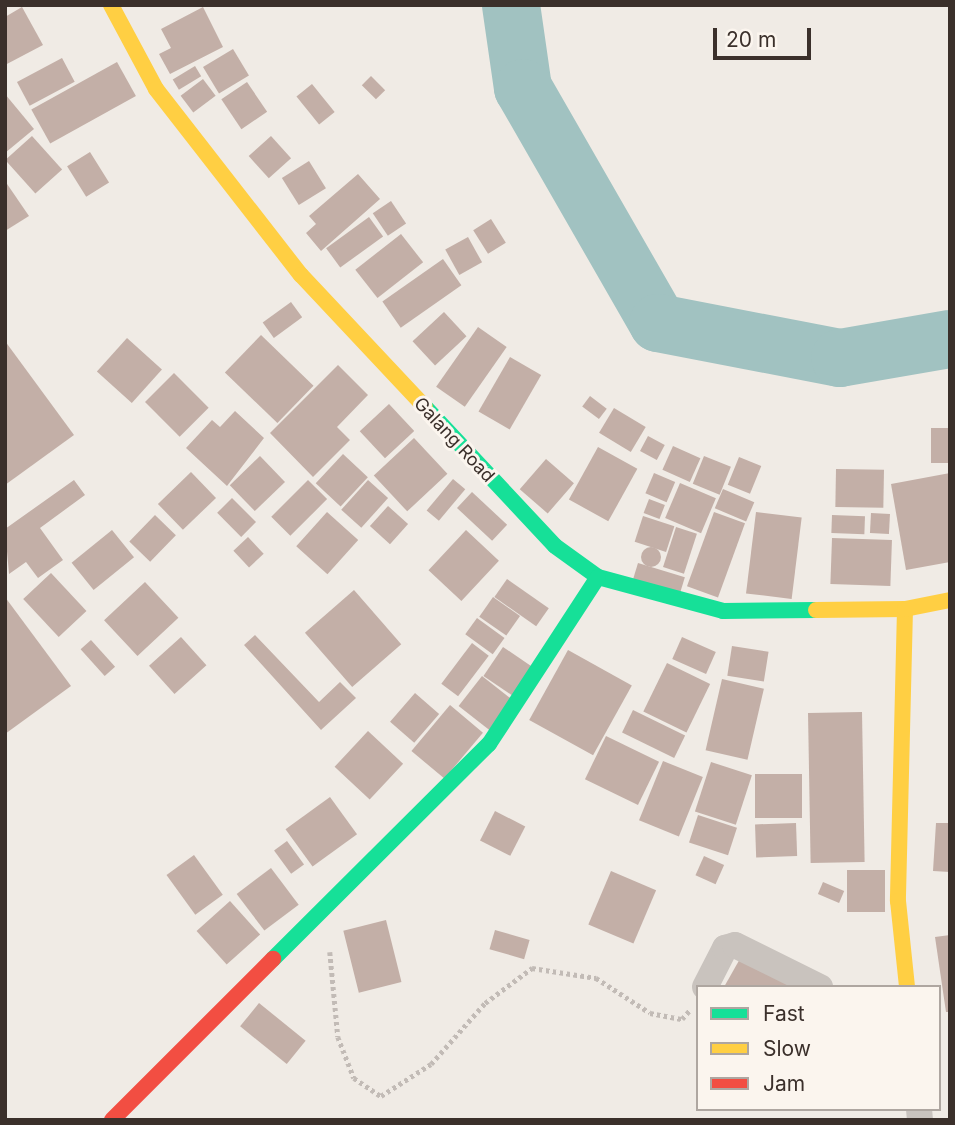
<!DOCTYPE html>
<style>
body{margin:0}
#map{position:relative;width:955px;height:1125px;overflow:hidden;background:#f0ebe5;font-family:Inter,sans-serif}
div>[style]{position:absolute}
.river>*{height:58px;margin:-29px;padding:0 29px;transform-origin:29px;border-radius:29px;background:#a1c2c1}
.building>*{inset:0;background:#c3afa7;transform-origin:0 0}
.round{border-radius:50%}
.path>*{height:4.5px;margin-top:-2.25px;transform-origin:0;background:repeating-linear-gradient(90deg,#c2bbb6 0 3.5px,transparent 0 7px)}
.street>*{height:26px;margin:-13px;padding:0 13px;transform-origin:13px;border-radius:13px;background:#c9c3be}
.fast>*{height:16px;margin:-8px;padding:0 8px;transform-origin:8px;border-radius:8px;background:#16e098}
.slow>*{height:16px;margin:-8px;padding:0 8px;transform-origin:8px;border-radius:8px;background:#ffcf43}
.jam>*{height:16px;margin:-8px;padding:0 8px;transform-origin:8px;border-radius:8px;background:#f24e42}
span{translate:-50% -50%;white-space:nowrap;text-align:center;line-height:1.15;-webkit-text-stroke:6px #fbf5ee;paint-order:stroke}
.street-label{font-size:18px;color:#3b302b}
.frame{position:absolute;inset:0;border:7px solid #3b302b;pointer-events:none}
.legend{position:absolute;left:696px;top:985px;width:245px;height:126px;box-sizing:border-box;background:#fbf5ee;border:2px solid #aea6a0;margin:0;padding:9px 12px;list-style:none;font-size:21px;color:#3b302b}
.legend li{display:flex;align-items:center;gap:14px;height:35px}
.legend b{width:35px;border:2px solid #aea6a0}
.scale{position:absolute;left:713px;top:28px;width:98px;height:32px;box-sizing:border-box;border:4px solid #3b302b;border-top:0;padding-left:9px;font-size:21px;line-height:24px;white-space:nowrap;color:#3b302b;-webkit-text-stroke:5px #fbf5ee;paint-order:stroke}
</style>
<div id="map">
<div class="river">
<i style="left:511px;top:5px;width:84px;rotate:81.8deg"></i>
<i style="left:523px;top:88px;width:271px;rotate:60.1deg"></i>
<i style="left:658px;top:323px;width:185px;rotate:10.9deg"></i>
<i style="left:840px;top:358px;width:112px;rotate:-9.8deg"></i>
</div>
<div class="building">
<i style="clip-path:polygon(22px 7px,43px 45px,5px 65px,5px 17px)"></i>
<i style="clip-path:polygon(203px 7px,223px 47px,170px 74px,159px 54px,171px 48px,161px 29px)"></i>
<i style="left:233px;top:49px;width:31px;height:35px;rotate:59deg"></i>
<i style="left:62px;top:58px;width:27px;height:51px;rotate:62deg"></i>
<i style="left:117px;top:62px;width:39px;height:98px;rotate:61deg"></i>
<i style="left:195px;top:66px;width:12px;height:26px;rotate:59deg"></i>
<i style="left:371px;top:76px;width:20px;height:13px;rotate:45deg"></i>
<i style="left:203px;top:79px;width:21px;height:28px;rotate:53deg"></i>
<i style="left:247px;top:82px;width:36px;height:31px;rotate:56deg"></i>
<i style="left:312px;top:84px;width:36px;height:20px;rotate:51deg"></i>
<i style="clip-path:polygon(5px 94px,34px 129px,5px 153px)"></i>
<i style="left:32px;top:136px;width:45px;height:36px;rotate:48deg"></i>
<i style="left:271px;top:136px;width:30px;height:30px;rotate:48deg"></i>
<i style="left:90px;top:152px;width:36px;height:27px;rotate:58deg"></i>
<i style="left:309px;top:161px;width:32px;height:32px;rotate:58deg"></i>
<i style="clip-path:polygon(358px 174px,380px 199px,321px 251px,306px 233px,316px 224px,309px 216px)"></i>
<i style="clip-path:polygon(5px 181px,29px 216px,5px 231px)"></i>
<i style="left:391px;top:201px;width:27px;height:22px;rotate:56deg"></i>
<i style="left:369px;top:217px;width:24px;height:53px;rotate:54deg"></i>
<i style="left:491px;top:219px;width:28px;height:21px;rotate:58deg"></i>
<i style="left:401px;top:234px;width:36px;height:58px;rotate:52deg"></i>
<i style="left:468px;top:237px;width:29px;height:26px;rotate:61deg"></i>
<i style="left:443px;top:259px;width:32px;height:74px;rotate:55deg"></i>
<i style="left:291px;top:302px;width:19px;height:35px;rotate:54deg"></i>
<i style="left:444px;top:312px;width:33px;height:43px;rotate:47deg"></i>
<i style="left:478px;top:327px;width:35px;height:73px;rotate:35deg"></i>
<i style="left:261px;top:335px;width:73px;height:52px;rotate:44deg"></i>
<i style="left:127px;top:338px;width:47px;height:45px;rotate:42deg"></i>
<i style="clip-path:polygon(5px 341px,74px 435px,5px 485px)"></i>
<i style="left:510px;top:357px;width:36px;height:63px;rotate:30deg"></i>
<i style="clip-path:polygon(338px 365px,368px 395px,337px 427px,350px 440px,313px 477px,270px 433px)"></i>
<i style="left:174px;top:373px;width:49px;height:41px;rotate:45deg"></i>
<i style="left:590px;top:396px;width:21px;height:13px;rotate:37deg"></i>
<i style="left:389px;top:404px;width:37px;height:40px;rotate:47deg"></i>
<i style="left:614px;top:408px;width:37px;height:29px;rotate:31deg"></i>
<i style="clip-path:polygon(235px 411px,264px 438px,227px 486px,186px 448px,212px 420px,220px 427px)"></i>
<i style="left:950px;top:428px;width:35px;height:19px;rotate:90deg"></i>
<i style="left:648px;top:436px;width:19px;height:17px;rotate:28deg"></i>
<i style="left:414px;top:438px;width:49px;height:55px;rotate:47deg"></i>
<i style="left:673px;top:446px;width:30px;height:26px;rotate:24deg"></i>
<i style="left:598px;top:447px;width:45px;height:60px;rotate:29deg"></i>
<i style="left:343px;top:454px;width:34px;height:40px;rotate:43deg"></i>
<i style="left:260px;top:456px;width:36px;height:42px;rotate:46deg"></i>
<i style="left:704px;top:456px;width:29px;height:30px;rotate:22deg"></i>
<i style="left:739px;top:457px;width:24px;height:30px;rotate:22deg"></i>
<i style="left:546px;top:459px;width:37px;height:40px;rotate:41deg"></i>
<i style="left:836px;top:469px;width:48px;height:38px;rotate:1deg"></i>
<i style="left:191px;top:472px;width:36px;height:46px;rotate:46deg"></i>
<i style="left:654px;top:473px;width:23px;height:22px;rotate:23deg"></i>
<i style="clip-path:polygon(950px 473px,950px 562px,906px 570px,891px 484px)"></i>
<i style="left:453px;top:479px;width:16px;height:41px;rotate:40deg"></i>
<i style="clip-path:polygon(74px 480px,85px 495px,40px 528px,63px 560px,38px 578px,26px 562px,9px 574px,5px 529px)"></i>
<i style="left:308px;top:480px;width:27px;height:52px;rotate:45deg"></i>
<i style="left:368px;top:480px;width:27px;height:40px;rotate:42deg"></i>
<i style="left:680px;top:483px;width:39px;height:38px;rotate:23deg"></i>
<i style="left:723px;top:489px;width:34px;height:21px;rotate:23deg"></i>
<i style="left:472px;top:492px;width:48px;height:22px;rotate:43deg"></i>
<i style="left:232px;top:498px;width:34px;height:21px;rotate:45deg"></i>
<i style="left:649px;top:499px;width:17px;height:15px;rotate:21deg"></i>
<i style="left:388px;top:506px;width:27px;height:27px;rotate:42deg"></i>
<i style="left:327px;top:512px;width:42px;height:46px;rotate:42deg"></i>
<i style="left:714px;top:512px;width:33px;height:79px;rotate:20deg"></i>
<i style="left:756px;top:512px;width:46px;height:82px;rotate:7deg"></i>
<i style="left:871px;top:513px;width:19px;height:20px;rotate:3deg"></i>
<i style="left:155px;top:515px;width:29px;height:37px;rotate:44deg"></i>
<i style="left:832px;top:515px;width:33px;height:18px;rotate:2deg"></i>
<i style="left:643px;top:516px;width:33px;height:27px;rotate:18deg"></i>
<i style="left:676px;top:527px;width:22px;height:42px;rotate:18deg"></i>
<i style="left:112px;top:530px;width:35px;height:52px;rotate:51deg"></i>
<i style="left:466px;top:530px;width:45px;height:55px;rotate:43deg"></i>
<i style="left:248px;top:537px;width:23px;height:20px;rotate:47deg"></i>
<i style="left:832px;top:538px;width:60px;height:46px;rotate:2deg"></i>
<i class="round" style="left:641px;top:547px;width:20px;height:20px"></i>
<i style="left:638px;top:563px;width:49px;height:20px;rotate:17deg"></i>
<i style="left:51px;top:573px;width:52px;height:38px;rotate:47deg"></i>
<i style="left:507px;top:579px;width:51px;height:22px;rotate:35deg"></i>
<i style="left:145px;top:582px;width:49px;height:56px;rotate:47deg"></i>
<i style="left:354px;top:590px;width:72px;height:65px;rotate:49deg"></i>
<i style="clip-path:polygon(5px 597px,71px 686px,5px 734px)"></i>
<i style="left:493px;top:597px;width:33px;height:24px;rotate:35deg"></i>
<i style="left:477px;top:618px;width:34px;height:20px;rotate:36deg"></i>
<i style="clip-path:polygon(255px 635px,319px 702px,340px 682px,356px 698px,321px 730px,244px 645px)"></i>
<i style="left:181px;top:637px;width:38px;height:43px;rotate:48deg"></i>
<i style="left:682px;top:637px;width:37px;height:24px;rotate:24deg"></i>
<i style="left:91px;top:640px;width:36px;height:14px;rotate:48deg"></i>
<i style="left:472px;top:643px;width:21px;height:51px;rotate:37deg"></i>
<i style="left:732px;top:646px;width:37px;height:30px;rotate:9deg"></i>
<i style="left:503px;top:647px;width:36px;height:35px;rotate:34deg"></i>
<i style="left:568px;top:650px;width:73px;height:80px;rotate:29deg"></i>
<i style="left:667px;top:663px;width:48px;height:54px;rotate:26deg"></i>
<i style="left:482px;top:676px;width:39px;height:38px;rotate:38deg"></i>
<i style="left:722px;top:679px;width:43px;height:73px;rotate:13deg"></i>
<i style="left:415px;top:693px;width:32px;height:38px;rotate:41deg"></i>
<i style="left:450px;top:705px;width:43px;height:60px;rotate:40deg"></i>
<i style="left:633px;top:710px;width:58px;height:25px;rotate:26deg"></i>
<i style="left:862px;top:712px;width:150px;height:54px;rotate:89deg"></i>
<i style="left:368px;top:731px;width:48px;height:49px;rotate:43deg"></i>
<i style="left:606px;top:736px;width:59px;height:48px;rotate:26deg"></i>
<i style="left:663px;top:761px;width:43px;height:64px;rotate:22deg"></i>
<i style="left:711px;top:762px;width:43px;height:52px;rotate:18deg"></i>
<i style="left:802px;top:774px;width:44px;height:47px;rotate:90deg"></i>
<i style="left:330px;top:797px;width:46px;height:55px;rotate:54deg"></i>
<i style="left:495px;top:811px;width:34px;height:33px;rotate:27deg"></i>
<i style="left:698px;top:815px;width:41px;height:29px;rotate:18deg"></i>
<i style="left:796px;top:823px;width:33px;height:41px;rotate:88deg"></i>
<i style="clip-path:polygon(936px 823px,950px 823px,950px 872px,933px 871px)"></i>
<i style="left:287px;top:841px;width:29px;height:16px;rotate:54deg"></i>
<i style="left:194px;top:855px;width:49px;height:34px;rotate:54deg"></i>
<i style="left:704px;top:856px;width:22px;height:21px;rotate:24deg"></i>
<i style="left:271px;top:868px;width:46px;height:43px;rotate:53deg"></i>
<i style="left:847px;top:870px;width:38px;height:42px"></i>
<i style="left:611px;top:871px;width:49px;height:58px;rotate:23deg"></i>
<i style="left:823px;top:882px;width:23px;height:13px;rotate:23deg"></i>
<i style="left:230px;top:901px;width:45px;height:45px;rotate:48deg"></i>
<i style="left:386px;top:920px;width:64px;height:44px;rotate:76deg"></i>
<i style="left:495px;top:930px;width:36px;height:20px;rotate:16deg"></i>
<i style="clip-path:polygon(950px 935px,950px 1012px,946px 1012px,935px 937px)"></i>
<i style="clip-path:polygon(741px 957px,793px 987px,724px 987px)"></i>
<i style="left:259px;top:1003px;width:60px;height:30px;rotate:39deg"></i>
</div>
<div class="path">
<i style="left:330px;top:952px;width:85px;rotate:84.6deg"></i>
<i style="left:338px;top:1037px;width:44px;rotate:68.7deg"></i>
<i style="left:354px;top:1078px;width:32px;rotate:34deg"></i>
<i style="left:381px;top:1096px;width:59px;rotate:-32.6deg"></i>
<i style="left:431px;top:1064px;width:81px;rotate:-48.5deg"></i>
<i style="left:485px;top:1003px;width:59px;rotate:-36.7deg"></i>
<i style="left:532px;top:968px;width:65px;rotate:8.9deg"></i>
<i style="left:596px;top:978px;width:64px;rotate:32.9deg"></i>
<i style="left:650px;top:1013px;width:33px;rotate:11deg"></i>
<i style="left:682px;top:1019px;width:11px;rotate:-49deg"></i>
</div>
<div class="street">
<i style="left:705px;top:987px;width:44px;rotate:-62.9deg"></i>
<i style="left:725px;top:948px;width:10px;rotate:-17deg"></i>
<i style="left:735px;top:945px;width:95px;rotate:26.3deg"></i>
<i style="left:919px;top:1109px;width:11px;rotate:85deg"></i>
</div>
<div class="fast">
<i style="left:425px;top:407px;width:190px;rotate:46.9deg"></i>
<i style="left:555px;top:546px;width:53px;rotate:35.8deg"></i>
<i style="left:598px;top:577px;width:130px;rotate:15.2deg"></i>
<i style="left:723px;top:611px;width:93px;rotate:-0.6deg"></i>
<i style="left:273px;top:959px;width:305px;rotate:-44.9deg"></i>
<i style="left:489px;top:744px;width:199px;rotate:-56.9deg"></i>
</div>
<div class="slow">
<i style="left:111px;top:5px;width:95px;rotate:61.8deg"></i>
<i style="left:156px;top:89px;width:236px;rotate:52.1deg"></i>
<i style="left:301px;top:275px;width:181px;rotate:46.8deg"></i>
<i style="left:905px;top:609px;width:292px;rotate:91.4deg"></i>
<i style="left:898px;top:901px;width:86px;rotate:84deg"></i>
<i style="left:816px;top:610px;width:89px;rotate:-0.6deg"></i>
<i style="left:905px;top:609px;width:46px;rotate:-11.3deg"></i>
</div>
<div class="jam">
<i style="left:112px;top:1120px;width:228px;rotate:-45deg"></i>
</div>
<div class="street-label">
<span style="left:454px;top:440px;rotate:47deg">Galang Road</span>
</div>
<div class="frame"></div>
<ul class="legend">
<li><b style="height:9px;background:#16e098"></b>Fast</li>
<li><b style="height:9px;background:#ffcf43"></b>Slow</li>
<li><b style="height:9px;background:#f24e42"></b>Jam</li>
</ul>
<div class="scale">20 m</div>
</div>
